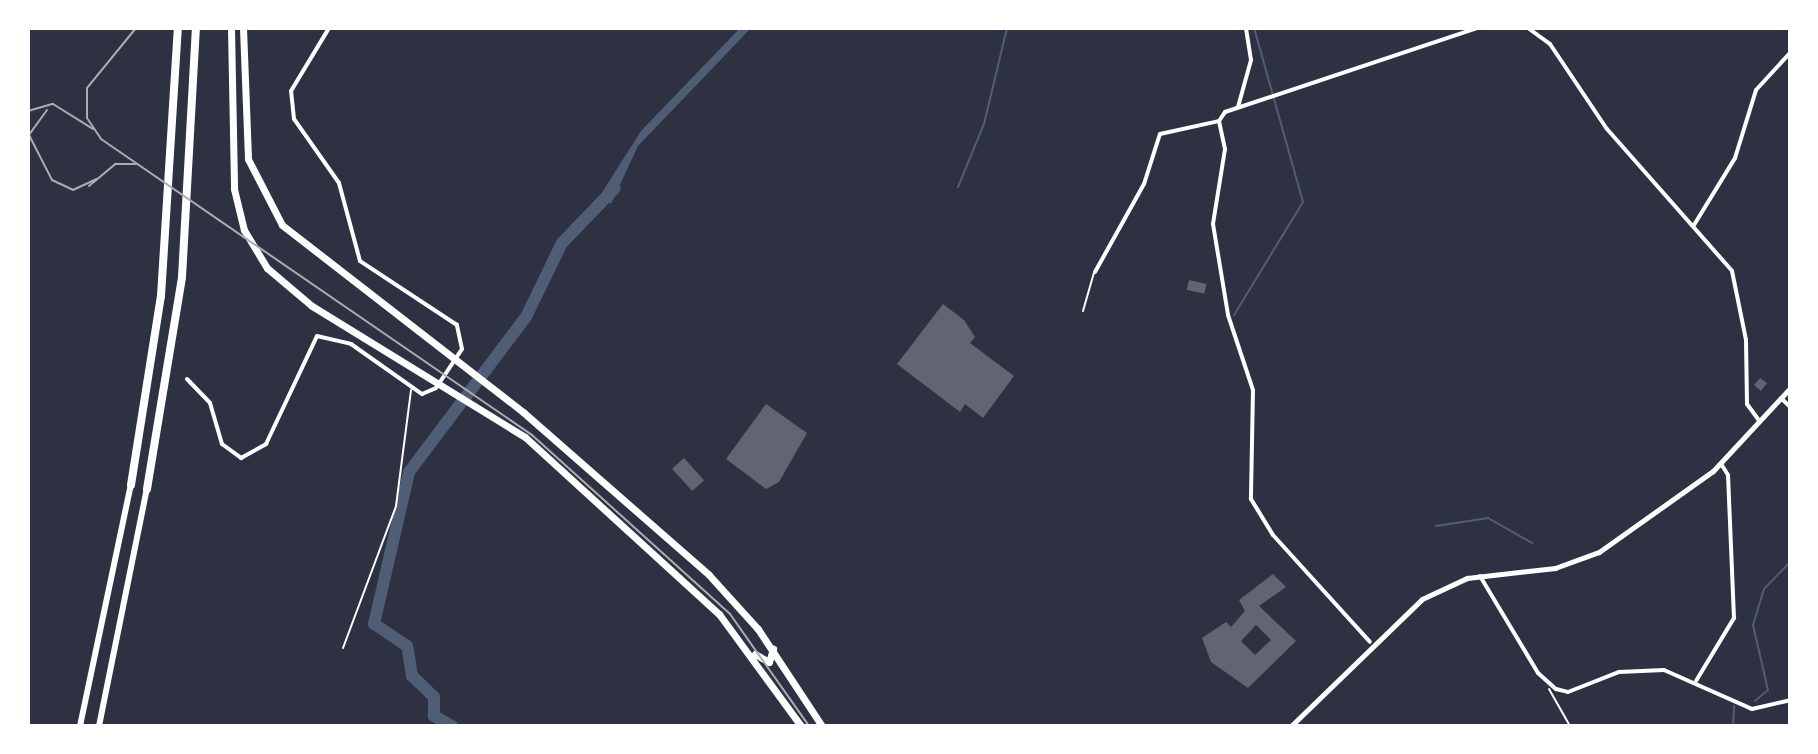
<!DOCTYPE html>
<style>
body{margin:0}
#map{position:relative;width:1818px;height:754px;overflow:hidden;background:#2d3142;font-family:Cabin,sans-serif}
div>[style]{position:absolute}
.water>*{inset:0;background:#4f5d75}
.stream>*{height:2px;margin:-1px;padding:0 1px;transform-origin:1px;border-radius:1px;background:#4f5d75}
.river>*{height:12px;margin:-6px;padding:0 6px;transform-origin:6px;border-radius:6px;background:#4f5d75}
.building>*{inset:0;background:#626471;transform-origin:0 0}
.path>*{height:2px;margin:-1px;padding:0 1px;transform-origin:1px;border-radius:1px;background:#fff}
.service>*{height:2px;margin:-1px;padding:0 1px;transform-origin:1px;border-radius:1px;background:#fff}
.minor>*{height:4px;margin:-2px;padding:0 2px;transform-origin:2px;border-radius:2px;background:#fff}
.tertiary>*{height:5px;margin:-2.5px;padding:0 2.5px;transform-origin:2.5px;border-radius:2.5px;background:#fff}
.secondary>*{height:6px;margin:-3px;padding:0 3px;transform-origin:3px;border-radius:3px;background:#fff}
.primary>*{height:7px;margin:-3.5px;padding:0 3.5px;transform-origin:3.5px;border-radius:3.5px;background:#fff}
.motorway>*{height:8px;margin:-4px;padding:0 4px;transform-origin:4px;border-radius:4px;background:#fff}
.tram>*{height:2px;margin:-1px;padding:0 1px;transform-origin:1px;border-radius:1px;background:#abadb3}
span{translate:-50% -50%;white-space:nowrap;text-align:center;line-height:1.15;-webkit-text-stroke:8px #fff;paint-order:stroke}
.frame{position:absolute;inset:0;border:30px solid #fff;pointer-events:none}
</style>
<div id="map">
<div class="water">
<i style="clip-path:polygon(740px 28px,751px 28px,638px 146px,611px 204px,601px 194px,641px 131px)"></i>
</div>
<div class="stream">
<i style="left:958px;top:187px;width:68px;rotate:-67.6deg"></i>
<i style="left:984px;top:124px;width:99px;rotate:-76.5deg"></i>
<i style="left:1234px;top:315px;width:132px;rotate:-58.6deg"></i>
<i style="left:1303px;top:202px;width:181px;rotate:-105.7deg"></i>
<i style="left:1436px;top:526px;width:53px;rotate:-8.7deg"></i>
<i style="left:1488px;top:518px;width:51px;rotate:29.6deg"></i>
<i style="left:1755px;top:701px;width:17px;rotate:-40deg"></i>
<i style="left:1768px;top:690px;width:67px;rotate:-103deg"></i>
<i style="left:1753px;top:625px;width:38px;rotate:-73deg"></i>
<i style="left:1764px;top:589px;width:37px;rotate:-46deg"></i>
<i style="left:1733px;top:726px;width:20px;rotate:-87deg"></i>
</div>
<div class="river">
<i style="left:452px;top:726px;width:21px;rotate:-151deg"></i>
<i style="left:434px;top:716px;width:19px;rotate:-90deg"></i>
<i style="left:434px;top:697px;width:30px;rotate:-136deg"></i>
<i style="left:412px;top:676px;width:30px;rotate:-99deg"></i>
<i style="left:407px;top:646px;width:40px;rotate:-146deg"></i>
<i style="left:374px;top:624px;width:156px;rotate:-77deg"></i>
<i style="left:409px;top:472px;width:194px;rotate:-53deg"></i>
<i style="left:526px;top:317px;width:82px;rotate:-64.1deg"></i>
<i style="left:562px;top:243px;width:76px;rotate:-46.1deg"></i>
</div>
<div class="building">
<i style="left:1189px;top:280px;width:18px;height:10px;rotate:13deg"></i>
<i style="clip-path:polygon(943px 304px,964px 320px,975px 337px,970px 343px,1014px 376px,983px 418px,965px 404px,960px 412px,897px 364px)"></i>
<i style="clip-path:polygon(1760px 378px,1767px 383px,1761px 391px,1754px 385px)"></i>
<i style="clip-path:polygon(766px 404px,807px 433px,779px 482px,766px 489px,726px 459px)"></i>
<i style="left:684px;top:458px;width:30px;height:16px;rotate:48deg"></i>
<i style="clip-path:polygon(evenodd,1273px 574px,1286px 587px,1259px 606px,1296px 641px,1248px 688px,1211px 662px,1202px 638px,1226px 622px,1231px 627px,1245px 611px,1239px 600px,1273px 574px,1256px 625px,1271px 640px,1255px 655px,1241px 641px,1256px 625px)"></i>
</div>
<div class="path">
<i style="left:1549px;top:689px;width:43px;rotate:60.4deg"></i>
</div>
<div class="service">
<i style="left:1083px;top:311px;width:40px;rotate:-74deg"></i>
<i style="left:343px;top:648px;width:152px;rotate:-69.5deg"></i>
<i style="left:396px;top:506px;width:117px;rotate:-82.6deg"></i>
</div>
<div class="minor">
<i style="left:1528px;top:28px;width:27px;rotate:36deg"></i>
<i style="left:1550px;top:44px;width:102px;rotate:56.2deg"></i>
<i style="left:1607px;top:129px;width:189px;rotate:48.6deg"></i>
<i style="left:1732px;top:271px;width:70px;rotate:78.5deg"></i>
<i style="left:1746px;top:340px;width:64px;rotate:89.1deg"></i>
<i style="left:1747px;top:404px;width:22px;rotate:54deg"></i>
<i style="left:1238px;top:107px;width:49px;rotate:-74.5deg"></i>
<i style="left:1251px;top:60px;width:32px;rotate:-99deg"></i>
<i style="left:1219px;top:121px;width:29px;rotate:78deg"></i>
<i style="left:1225px;top:149px;width:76px;rotate:99.1deg"></i>
<i style="left:1213px;top:224px;width:92px;rotate:80.6deg"></i>
<i style="left:1228px;top:315px;width:79px;rotate:71.6deg"></i>
<i style="left:1253px;top:390px;width:109px;rotate:91.1deg"></i>
<i style="left:1251px;top:499px;width:42px;rotate:58.6deg"></i>
<i style="left:1273px;top:535px;width:144px;rotate:47.8deg"></i>
<i style="left:1694px;top:225px;width:79px;rotate:-58.5deg"></i>
<i style="left:1735px;top:158px;width:71px;rotate:-72.8deg"></i>
<i style="left:1756px;top:90px;width:50px;rotate:-47.4deg"></i>
<i style="left:1095px;top:272px;width:101px;rotate:-60.9deg"></i>
<i style="left:1144px;top:184px;width:52px;rotate:-72.3deg"></i>
<i style="left:1160px;top:134px;width:60px;rotate:-12.4deg"></i>
<i style="left:1219px;top:121px;width:11px;rotate:-56deg"></i>
<i style="left:1225px;top:112px;width:267px;rotate:-18.4deg"></i>
<i style="left:187px;top:379px;width:33px;rotate:46deg"></i>
<i style="left:210px;top:403px;width:43px;rotate:73.7deg"></i>
<i style="left:222px;top:444px;width:24px;rotate:36deg"></i>
<i style="left:241px;top:458px;width:29px;rotate:-29deg"></i>
<i style="left:266px;top:444px;width:119px;rotate:-64.7deg"></i>
<i style="left:317px;top:336px;width:35px;rotate:13deg"></i>
<i style="left:351px;top:344px;width:87px;rotate:35.2deg"></i>
<i style="left:422px;top:394px;width:15px;rotate:-23deg"></i>
<i style="left:436px;top:388px;width:47px;rotate:-56.3deg"></i>
<i style="left:462px;top:349px;width:25px;rotate:-102deg"></i>
<i style="left:457px;top:325px;width:116px;rotate:-146.6deg"></i>
<i style="left:360px;top:261px;width:81px;rotate:-105.1deg"></i>
<i style="left:339px;top:183px;width:78px;rotate:-125.1deg"></i>
<i style="left:294px;top:119px;width:28px;rotate:-96deg"></i>
<i style="left:291px;top:91px;width:74px;rotate:-58.9deg"></i>
<i style="left:1781px;top:398px;width:13px;rotate:45deg"></i>
<i style="left:1480px;top:576px;width:113px;rotate:59.1deg"></i>
<i style="left:1538px;top:673px;width:24px;rotate:42deg"></i>
<i style="left:1556px;top:689px;width:12px;rotate:14deg"></i>
<i style="left:1568px;top:692px;width:55px;rotate:-21.4deg"></i>
<i style="left:1619px;top:672px;width:45px;rotate:-2.5deg"></i>
<i style="left:1664px;top:670px;width:96px;rotate:23.9deg"></i>
<i style="left:1752px;top:709px;width:39px;rotate:-13deg"></i>
<i style="left:1696px;top:681px;width:74px;rotate:-58.9deg"></i>
<i style="left:1734px;top:618px;width:143px;rotate:-92.4deg"></i>
<i style="left:1728px;top:475px;width:13px;rotate:-122deg"></i>
</div>
<div class="tertiary">
<i style="left:1291px;top:726px;width:182px;rotate:-44.1deg"></i>
<i style="left:1422px;top:599px;width:50px;rotate:-25deg"></i>
<i style="left:1467px;top:578px;width:89px;rotate:-6.5deg"></i>
<i style="left:1555px;top:568px;width:47px;rotate:-20deg"></i>
<i style="left:1599px;top:552px;width:140px;rotate:-35.4deg"></i>
<i style="left:1713px;top:471px;width:113px;rotate:-47.1deg"></i>
</div>
<div class="secondary">
<i style="left:80px;top:726px;width:246px;rotate:-78.1deg"></i>
<i style="left:99px;top:726px;width:242px;rotate:-78.6deg"></i>
</div>
<div class="primary">
<i style="left:231px;top:28px;width:161px;rotate:88.9deg"></i>
<i style="left:234px;top:189px;width:42px;rotate:76.3deg"></i>
<i style="left:244px;top:230px;width:44px;rotate:58.8deg"></i>
<i style="left:267px;top:268px;width:59px;rotate:40.2deg"></i>
<i style="left:312px;top:306px;width:250px;rotate:31.6deg"></i>
<i style="left:525px;top:437px;width:263px;rotate:42.4deg"></i>
<i style="left:719px;top:614px;width:139px;rotate:53.8deg"></i>
<i style="left:243px;top:28px;width:131px;rotate:87.8deg"></i>
<i style="left:248px;top:159px;width:74px;rotate:62.7deg"></i>
<i style="left:282px;top:225px;width:305px;rotate:37.8deg"></i>
<i style="left:523px;top:412px;width:247px;rotate:41.2deg"></i>
<i style="left:709px;top:575px;width:73px;rotate:47.8deg"></i>
<i style="left:758px;top:629px;width:116px;rotate:56.6deg"></i>
<i style="left:755px;top:654px;width:16px;rotate:30deg"></i>
<i style="left:769px;top:662px;width:14px;rotate:-73deg"></i>
</div>
<div class="motorway">
<i style="left:131px;top:485px;width:191px;rotate:-81deg"></i>
<i style="left:161px;top:296px;width:269px;rotate:-86.4deg"></i>
<i style="left:147px;top:489px;width:215px;rotate:-80.6deg"></i>
<i style="left:182px;top:277px;width:249px;rotate:-86.8deg"></i>
</div>
<div class="tram">
<i style="left:136px;top:28px;width:77px;rotate:129.2deg"></i>
<i style="left:87px;top:88px;width:30px;rotate:90deg"></i>
<i style="left:87px;top:118px;width:25px;rotate:56deg"></i>
<i style="left:101px;top:139px;width:523px;rotate:34.48deg"></i>
<i style="left:532px;top:435px;width:267px;rotate:42.1deg"></i>
<i style="left:730px;top:614px;width:137px;rotate:54.8deg"></i>
<i style="left:47px;top:110px;width:31px;rotate:126deg"></i>
<i style="left:29px;top:135px;width:51px;rotate:62.9deg"></i>
<i style="left:52px;top:180px;width:23px;rotate:25deg"></i>
<i style="left:73px;top:190px;width:26px;rotate:-25deg"></i>
<i style="left:28px;top:111px;width:26px;rotate:-16deg"></i>
<i style="left:53px;top:104px;width:47px;rotate:32deg"></i>
<i style="left:89px;top:186px;width:34px;rotate:-40deg"></i>
<i style="left:115px;top:164px;width:21px"></i>
</div>
<div class="frame"></div>
</div>
